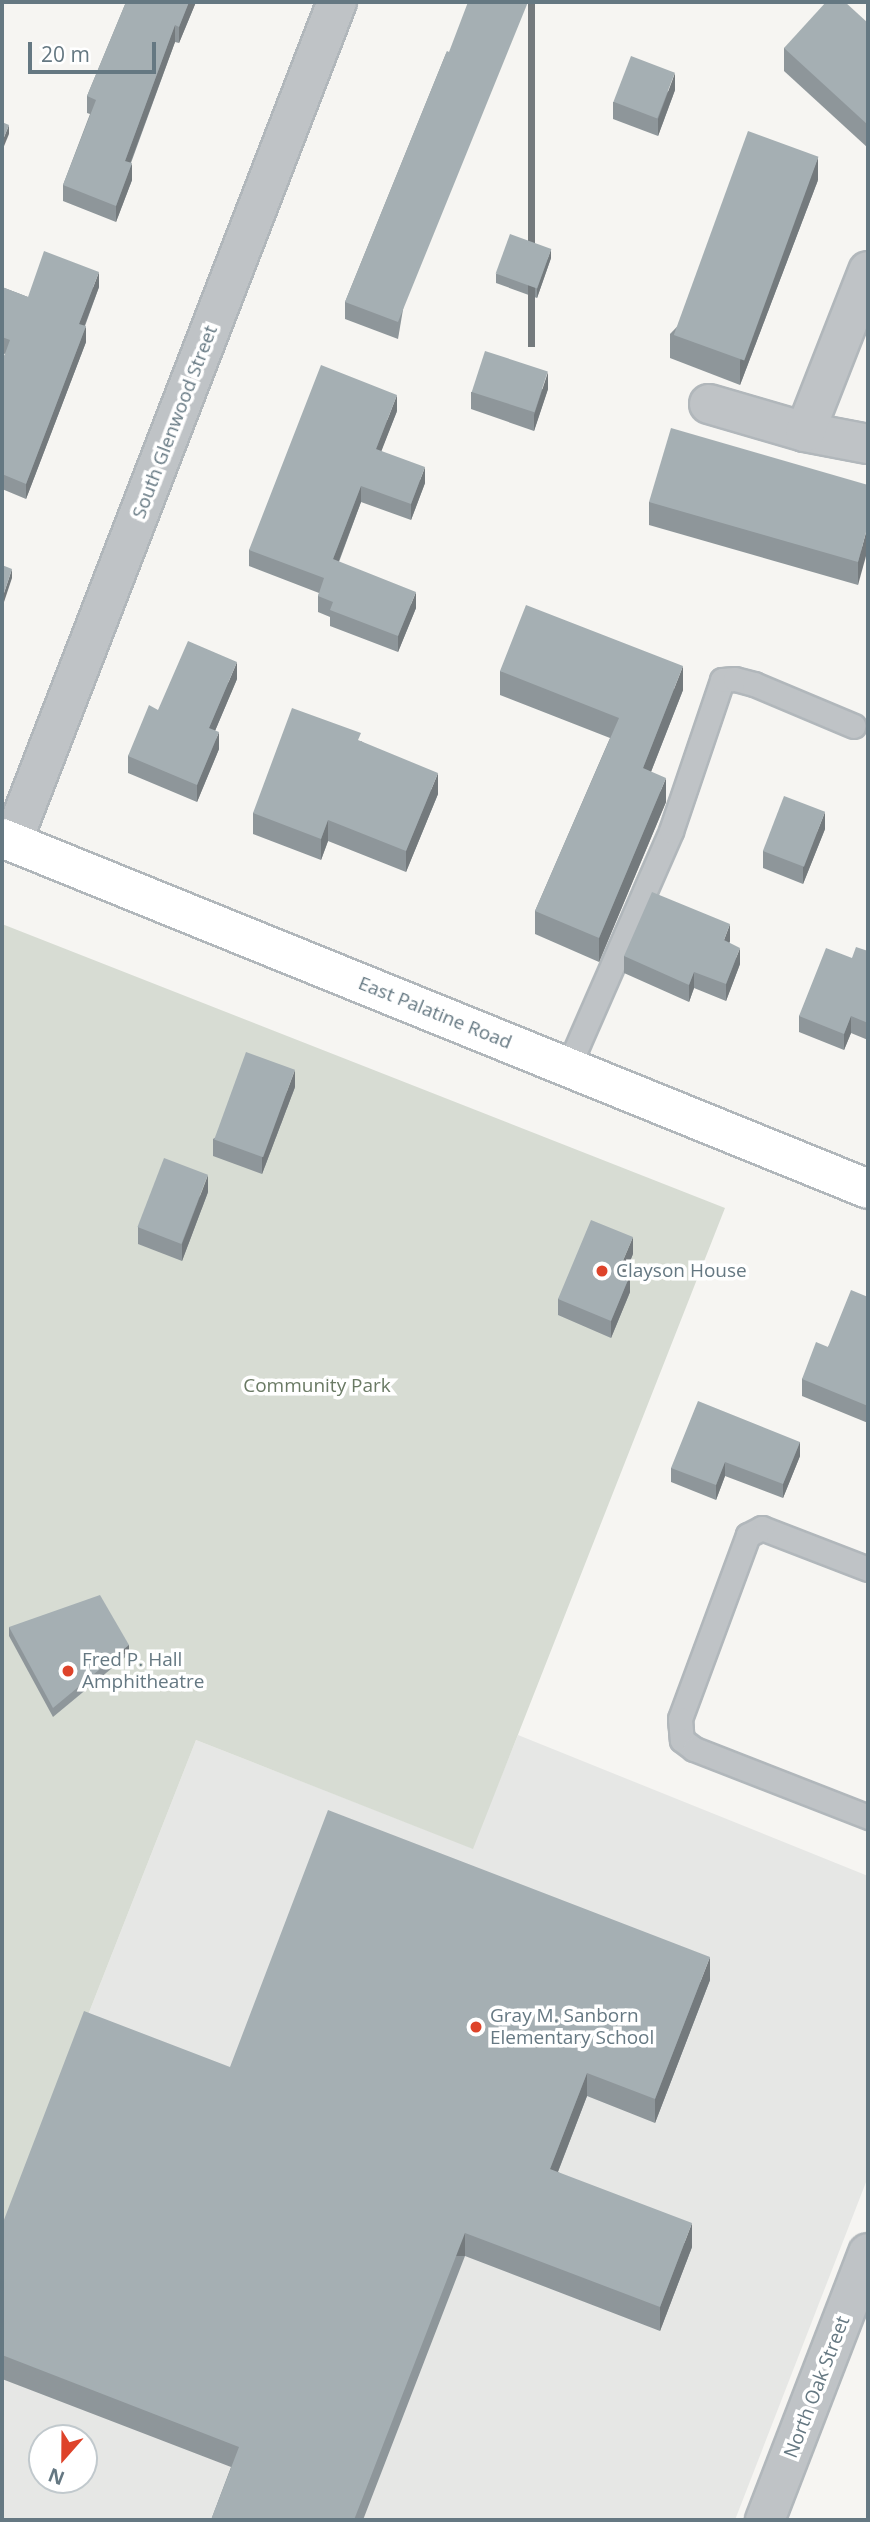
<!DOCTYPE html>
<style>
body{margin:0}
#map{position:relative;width:870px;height:2522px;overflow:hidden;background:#f6f5f2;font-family:"Open Sans",sans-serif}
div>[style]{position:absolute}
.built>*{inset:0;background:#e6e7e5}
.green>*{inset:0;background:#d7dcd3}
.roads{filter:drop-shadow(2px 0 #b1b7bb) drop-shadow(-2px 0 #b1b7bb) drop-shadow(0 2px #b1b7bb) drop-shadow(0 -2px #b1b7bb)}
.lane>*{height:23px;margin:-11.5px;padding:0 11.5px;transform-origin:11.5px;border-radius:11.5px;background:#bfc3c6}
.street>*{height:38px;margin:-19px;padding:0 19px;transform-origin:19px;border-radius:19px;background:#bfc3c6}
.secondary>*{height:38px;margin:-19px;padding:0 19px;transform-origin:19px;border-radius:19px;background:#fff}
.wall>*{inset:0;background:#8e969a}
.shaded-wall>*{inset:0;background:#747a7d;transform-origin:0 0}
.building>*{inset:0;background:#a5afb3;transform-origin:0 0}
.dots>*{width:19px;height:19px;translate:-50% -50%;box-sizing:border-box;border:4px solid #fff;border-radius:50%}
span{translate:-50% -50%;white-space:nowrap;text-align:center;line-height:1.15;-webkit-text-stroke:7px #fff;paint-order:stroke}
.street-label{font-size:19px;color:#657882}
.poi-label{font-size:19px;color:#657882}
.left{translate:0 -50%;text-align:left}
.park-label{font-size:19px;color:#6a7a64}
.frame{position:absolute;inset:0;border:4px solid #657882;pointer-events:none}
.north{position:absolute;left:28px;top:2424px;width:70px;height:70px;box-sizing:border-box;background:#fff;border:2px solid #c1c9cd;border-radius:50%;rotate:201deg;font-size:19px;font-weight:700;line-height:28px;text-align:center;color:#657882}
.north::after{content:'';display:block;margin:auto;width:24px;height:32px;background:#de432a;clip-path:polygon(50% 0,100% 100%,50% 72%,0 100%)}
.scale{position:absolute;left:28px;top:42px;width:128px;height:32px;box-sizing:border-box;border:4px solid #657882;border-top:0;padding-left:9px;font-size:21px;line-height:24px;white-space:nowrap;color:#657882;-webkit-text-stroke:5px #fff;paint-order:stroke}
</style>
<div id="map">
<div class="built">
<i style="clip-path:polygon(evenodd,518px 1735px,868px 1876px,868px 2177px,735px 2520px,2px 2520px,2px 2234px,196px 1740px,472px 1848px,518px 1735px,42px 2438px,84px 2438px,84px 2480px,42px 2480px,42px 2438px)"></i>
</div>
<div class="green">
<i style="clip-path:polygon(2px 924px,725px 1208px,473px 1849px,196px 1740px,2px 2234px)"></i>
</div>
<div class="roads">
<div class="lane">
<i style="left:568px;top:1067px;width:257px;rotate:-66.4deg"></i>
<i style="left:671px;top:831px;width:159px;rotate:-71.3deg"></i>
<i style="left:722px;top:680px;width:13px;rotate:-4deg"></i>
<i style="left:735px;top:679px;width:20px;rotate:15deg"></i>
<i style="left:754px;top:684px;width:108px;rotate:22.8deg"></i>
<i style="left:868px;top:1569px;width:114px;rotate:-158.9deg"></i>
<i style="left:762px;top:1528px;width:16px;rotate:153deg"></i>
<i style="left:748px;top:1535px;width:196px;rotate:110.3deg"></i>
<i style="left:680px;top:1719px;width:21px;rotate:85deg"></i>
<i style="left:682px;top:1740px;width:15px;rotate:37deg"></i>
<i style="left:694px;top:1749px;width:187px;rotate:21.3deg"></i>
</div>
<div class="street">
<i style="left:709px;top:404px;width:100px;rotate:16.3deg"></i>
<i style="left:805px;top:432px;width:64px;rotate:10.8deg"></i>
<i style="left:805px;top:432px;width:173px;rotate:-68.6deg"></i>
<i style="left:12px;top:842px;width:901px;rotate:-68.85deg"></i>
<i style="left:765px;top:2520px;width:286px;rotate:-68.9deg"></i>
</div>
<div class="secondary">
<i style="left:2px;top:838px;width:934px;rotate:22.06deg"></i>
</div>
</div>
<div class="wall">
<i style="clip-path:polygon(126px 2px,196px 2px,179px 43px,175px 42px,131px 163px,132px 180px,116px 222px,63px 201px,63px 185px,90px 114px,87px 113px,87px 96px)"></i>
<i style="clip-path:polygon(868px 23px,868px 148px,784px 71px,784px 48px)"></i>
<i style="clip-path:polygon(447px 51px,398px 339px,345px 319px,345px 302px)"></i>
<i style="clip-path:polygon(675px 90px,658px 136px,613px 119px,613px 102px)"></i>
<i style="clip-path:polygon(818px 180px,740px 385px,670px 358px,670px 334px)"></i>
<i style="clip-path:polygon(551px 258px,537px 298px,496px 283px,496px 274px)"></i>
<i style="clip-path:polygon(2px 287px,28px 297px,99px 287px,85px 326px,86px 342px,26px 499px,2px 489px,2px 362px,5px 354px,2px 353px)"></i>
<i style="clip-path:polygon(548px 389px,534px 431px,471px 409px,471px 392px)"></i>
<i style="clip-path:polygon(397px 411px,381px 451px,425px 483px,411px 520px,361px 502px,339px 562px,416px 608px,398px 652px,330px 626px,330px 617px,318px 612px,318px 596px,319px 593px,249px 566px,249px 550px)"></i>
<i style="clip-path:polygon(868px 485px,858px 585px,649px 525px,649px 502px)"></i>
<i style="clip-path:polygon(500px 671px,683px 690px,651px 772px,666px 802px,599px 962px,535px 934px,535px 911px,610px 738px,500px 695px)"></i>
<i style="clip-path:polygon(237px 679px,215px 731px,219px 749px,197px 802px,128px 773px,128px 756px,158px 710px)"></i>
<i style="clip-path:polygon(361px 741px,438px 794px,406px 872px,328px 841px,321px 860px,253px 834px,253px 813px)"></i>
<i style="clip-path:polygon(825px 829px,803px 884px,763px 868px,763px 851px)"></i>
<i style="clip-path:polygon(730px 941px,729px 943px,740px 964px,726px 1001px,694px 988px,689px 1002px,624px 973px,624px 956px)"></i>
<i style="clip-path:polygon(868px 951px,868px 1040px,851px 1033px,844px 1050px,799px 1032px,799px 1016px,852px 958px)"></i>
<i style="clip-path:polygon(295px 1087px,262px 1174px,213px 1156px,213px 1139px)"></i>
<i style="clip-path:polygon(208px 1192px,182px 1261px,138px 1244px,138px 1227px)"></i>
<i style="clip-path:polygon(633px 1254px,625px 1273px,630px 1292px,611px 1338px,558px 1315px,558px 1299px)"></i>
<i style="clip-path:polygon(868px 1297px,868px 1423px,802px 1396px,802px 1379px)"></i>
<i style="clip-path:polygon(800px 1442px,800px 1456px,783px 1498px,725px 1476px,716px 1500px,671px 1482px,671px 1468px)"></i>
<i style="clip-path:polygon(9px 1627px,129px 1654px,53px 1717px,9px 1636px)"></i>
<i style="clip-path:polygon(710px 1980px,655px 2123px,587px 2096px,558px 2172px,692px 2247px,660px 2331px,465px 2256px,363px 2520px,211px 2520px,231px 2467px,2px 2379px,2px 2225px,230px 2067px)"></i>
</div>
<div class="shaded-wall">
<i style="clip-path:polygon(189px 2px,196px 2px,179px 43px,179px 27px)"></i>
<i style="left:528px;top:2px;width:7px;height:345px"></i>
<i style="clip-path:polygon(175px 25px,175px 42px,125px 177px,125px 161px)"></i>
<i style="clip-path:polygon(675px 73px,675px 90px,658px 136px,658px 119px)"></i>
<i style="clip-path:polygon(9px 125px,9px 134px,2px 151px,2px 142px)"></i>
<i style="clip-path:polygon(818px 157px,818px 180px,740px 385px,740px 361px)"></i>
<i style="clip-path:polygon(132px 163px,132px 180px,116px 222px,116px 206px)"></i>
<i style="clip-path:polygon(551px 249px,551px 258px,537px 298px,537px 289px)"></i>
<i style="clip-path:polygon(99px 272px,99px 287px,79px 340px,79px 324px)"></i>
<i style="clip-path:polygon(86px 326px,86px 342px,26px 499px,26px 484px)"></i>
<i style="clip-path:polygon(548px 372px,548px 389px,534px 431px,534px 415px)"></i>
<i style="clip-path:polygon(397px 395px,397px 411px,376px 465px,376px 449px)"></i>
<i style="clip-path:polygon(425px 467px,425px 483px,411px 520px,411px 504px)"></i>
<i style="clip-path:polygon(361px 486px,361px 502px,333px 576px,333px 559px)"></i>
<i style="clip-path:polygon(868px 525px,868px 549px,858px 585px,858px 562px)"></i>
<i style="clip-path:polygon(12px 569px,12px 578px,2px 608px,2px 599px)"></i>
<i style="clip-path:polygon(416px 592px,416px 608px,398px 652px,398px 636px)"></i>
<i style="clip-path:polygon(237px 662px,237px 679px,209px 745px,209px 728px)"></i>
<i style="clip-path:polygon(683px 666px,683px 690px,643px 792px,643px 768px)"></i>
<i style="clip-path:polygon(219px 732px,219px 749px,197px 802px,197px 785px)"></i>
<i style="clip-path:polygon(438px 773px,438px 794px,406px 872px,406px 851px)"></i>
<i style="clip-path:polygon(666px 778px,666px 802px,599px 962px,599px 938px)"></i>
<i style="clip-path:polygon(825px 812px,825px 829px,803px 884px,803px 867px)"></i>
<i style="clip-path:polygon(328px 820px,328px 841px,321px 860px,321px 839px)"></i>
<i style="clip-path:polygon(730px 924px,730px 941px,724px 957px,724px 940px)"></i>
<i style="clip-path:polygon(740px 948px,740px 964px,726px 1001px,726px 984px)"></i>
<i style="clip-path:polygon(694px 972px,694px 988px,689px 1002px,689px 985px)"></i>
<i style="clip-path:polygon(851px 1016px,851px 1033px,844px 1050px,844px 1034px)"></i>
<i style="clip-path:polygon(295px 1070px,295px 1087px,262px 1174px,262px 1157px)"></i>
<i style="clip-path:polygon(208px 1175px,208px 1192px,182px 1261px,182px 1244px)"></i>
<i style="clip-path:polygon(633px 1237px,633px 1254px,619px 1287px,619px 1270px)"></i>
<i style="clip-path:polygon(630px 1275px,630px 1292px,611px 1338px,611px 1321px)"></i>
<i style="clip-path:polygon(800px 1442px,800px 1456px,783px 1498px,783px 1484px)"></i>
<i style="clip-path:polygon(725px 1462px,725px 1476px,716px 1500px,716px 1485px)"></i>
<i style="left:129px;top:1645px;width:9px;height:99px;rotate:90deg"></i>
<i style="clip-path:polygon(710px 1957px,710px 1980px,655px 2123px,655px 2099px)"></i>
<i style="clip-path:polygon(587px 2073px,587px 2096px,550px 2192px,550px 2169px)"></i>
<i style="clip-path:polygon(692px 2223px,692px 2247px,660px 2331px,660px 2307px)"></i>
<i style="left:465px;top:2233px;width:23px;height:308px;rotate:90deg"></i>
</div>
<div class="building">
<i style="clip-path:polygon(126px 2px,189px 2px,179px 27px,175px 25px,125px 161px,132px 163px,116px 206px,63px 185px,96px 100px,87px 96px)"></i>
<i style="clip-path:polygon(468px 2px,528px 2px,398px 322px,345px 302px,447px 51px,449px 52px)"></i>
<i style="clip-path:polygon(826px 2px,845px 2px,868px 23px,868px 125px,784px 48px)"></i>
<i style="left:631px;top:56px;width:47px;height:49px;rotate:21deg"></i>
<i style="clip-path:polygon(2px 122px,9px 125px,2px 142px)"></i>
<i style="left:748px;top:131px;width:75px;height:217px;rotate:20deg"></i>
<i style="left:510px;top:234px;width:44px;height:42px;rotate:20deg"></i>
<i style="clip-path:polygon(44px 251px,99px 272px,79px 324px,86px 326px,26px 484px,2px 474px,2px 362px,10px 340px,2px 337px,2px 287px,28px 297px)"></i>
<i style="left:485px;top:351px;width:66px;height:43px;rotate:18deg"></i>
<i style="clip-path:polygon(321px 365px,397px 395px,376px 449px,425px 467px,411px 504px,361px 486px,333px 559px,416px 592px,398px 636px,330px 610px,333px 602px,318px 596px,324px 578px,249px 550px)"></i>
<i style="clip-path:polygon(671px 428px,868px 485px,868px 525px,858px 562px,649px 502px)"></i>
<i style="clip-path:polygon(2px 565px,12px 569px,2px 599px)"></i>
<i style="clip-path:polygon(526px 605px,683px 666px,643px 768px,666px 778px,599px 938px,535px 911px,619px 718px,500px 671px)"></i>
<i style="clip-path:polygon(188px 641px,237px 662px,209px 728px,219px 732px,197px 785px,128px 756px,149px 705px,158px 710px)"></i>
<i style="clip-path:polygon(292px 708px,361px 733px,358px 740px,438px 773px,406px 851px,328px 820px,321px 839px,253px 813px)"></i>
<i style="left:784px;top:796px;width:44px;height:59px;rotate:21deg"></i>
<i style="clip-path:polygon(652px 892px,730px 924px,724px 940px,740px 948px,726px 984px,694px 972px,689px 985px,624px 956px)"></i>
<i style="clip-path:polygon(856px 947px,868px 951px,868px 1023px,851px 1016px,844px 1034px,799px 1016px,826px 948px,852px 958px)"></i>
<i style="left:246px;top:1052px;width:52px;height:93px;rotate:20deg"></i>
<i style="left:164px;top:1158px;width:47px;height:74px;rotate:21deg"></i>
<i style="clip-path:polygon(591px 1220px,633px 1237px,619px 1270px,630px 1275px,611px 1321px,558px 1299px)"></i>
<i style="clip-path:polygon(851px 1290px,868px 1297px,868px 1406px,802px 1379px,816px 1342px,828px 1347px)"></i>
<i style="clip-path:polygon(698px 1401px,800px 1442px,783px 1484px,725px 1462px,716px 1485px,671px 1468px)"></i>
<i style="clip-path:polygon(100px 1595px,129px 1645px,53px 1708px,9px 1627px)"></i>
<i style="clip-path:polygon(328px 1810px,710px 1957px,655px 2099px,587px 2073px,550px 2169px,692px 2223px,660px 2307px,465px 2233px,354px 2520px,211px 2520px,239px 2447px,2px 2355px,2px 2225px,84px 2011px,230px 2067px)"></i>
</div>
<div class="dots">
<i style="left:602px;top:1271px;background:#de432a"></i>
<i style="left:68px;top:1671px;background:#de432a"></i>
<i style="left:476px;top:2027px;background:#de432a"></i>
</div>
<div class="street-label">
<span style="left:175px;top:422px;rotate:-69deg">South Glenwood Street</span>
<span style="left:435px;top:1013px;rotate:22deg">East Palatine Road</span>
<span style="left:817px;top:2387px;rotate:-69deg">North Oak Street</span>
</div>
<div class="poi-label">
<span class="left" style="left:616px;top:1271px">Clayson House</span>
<span class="left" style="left:82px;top:1671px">Fred P. Hall<br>Amphitheatre</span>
<span class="left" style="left:490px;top:2027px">Gray M. Sanborn<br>Elementary School</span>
</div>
<div class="park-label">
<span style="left:317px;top:1386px">Community Park</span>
</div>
<div class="frame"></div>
<div class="north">N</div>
<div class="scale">20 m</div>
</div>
